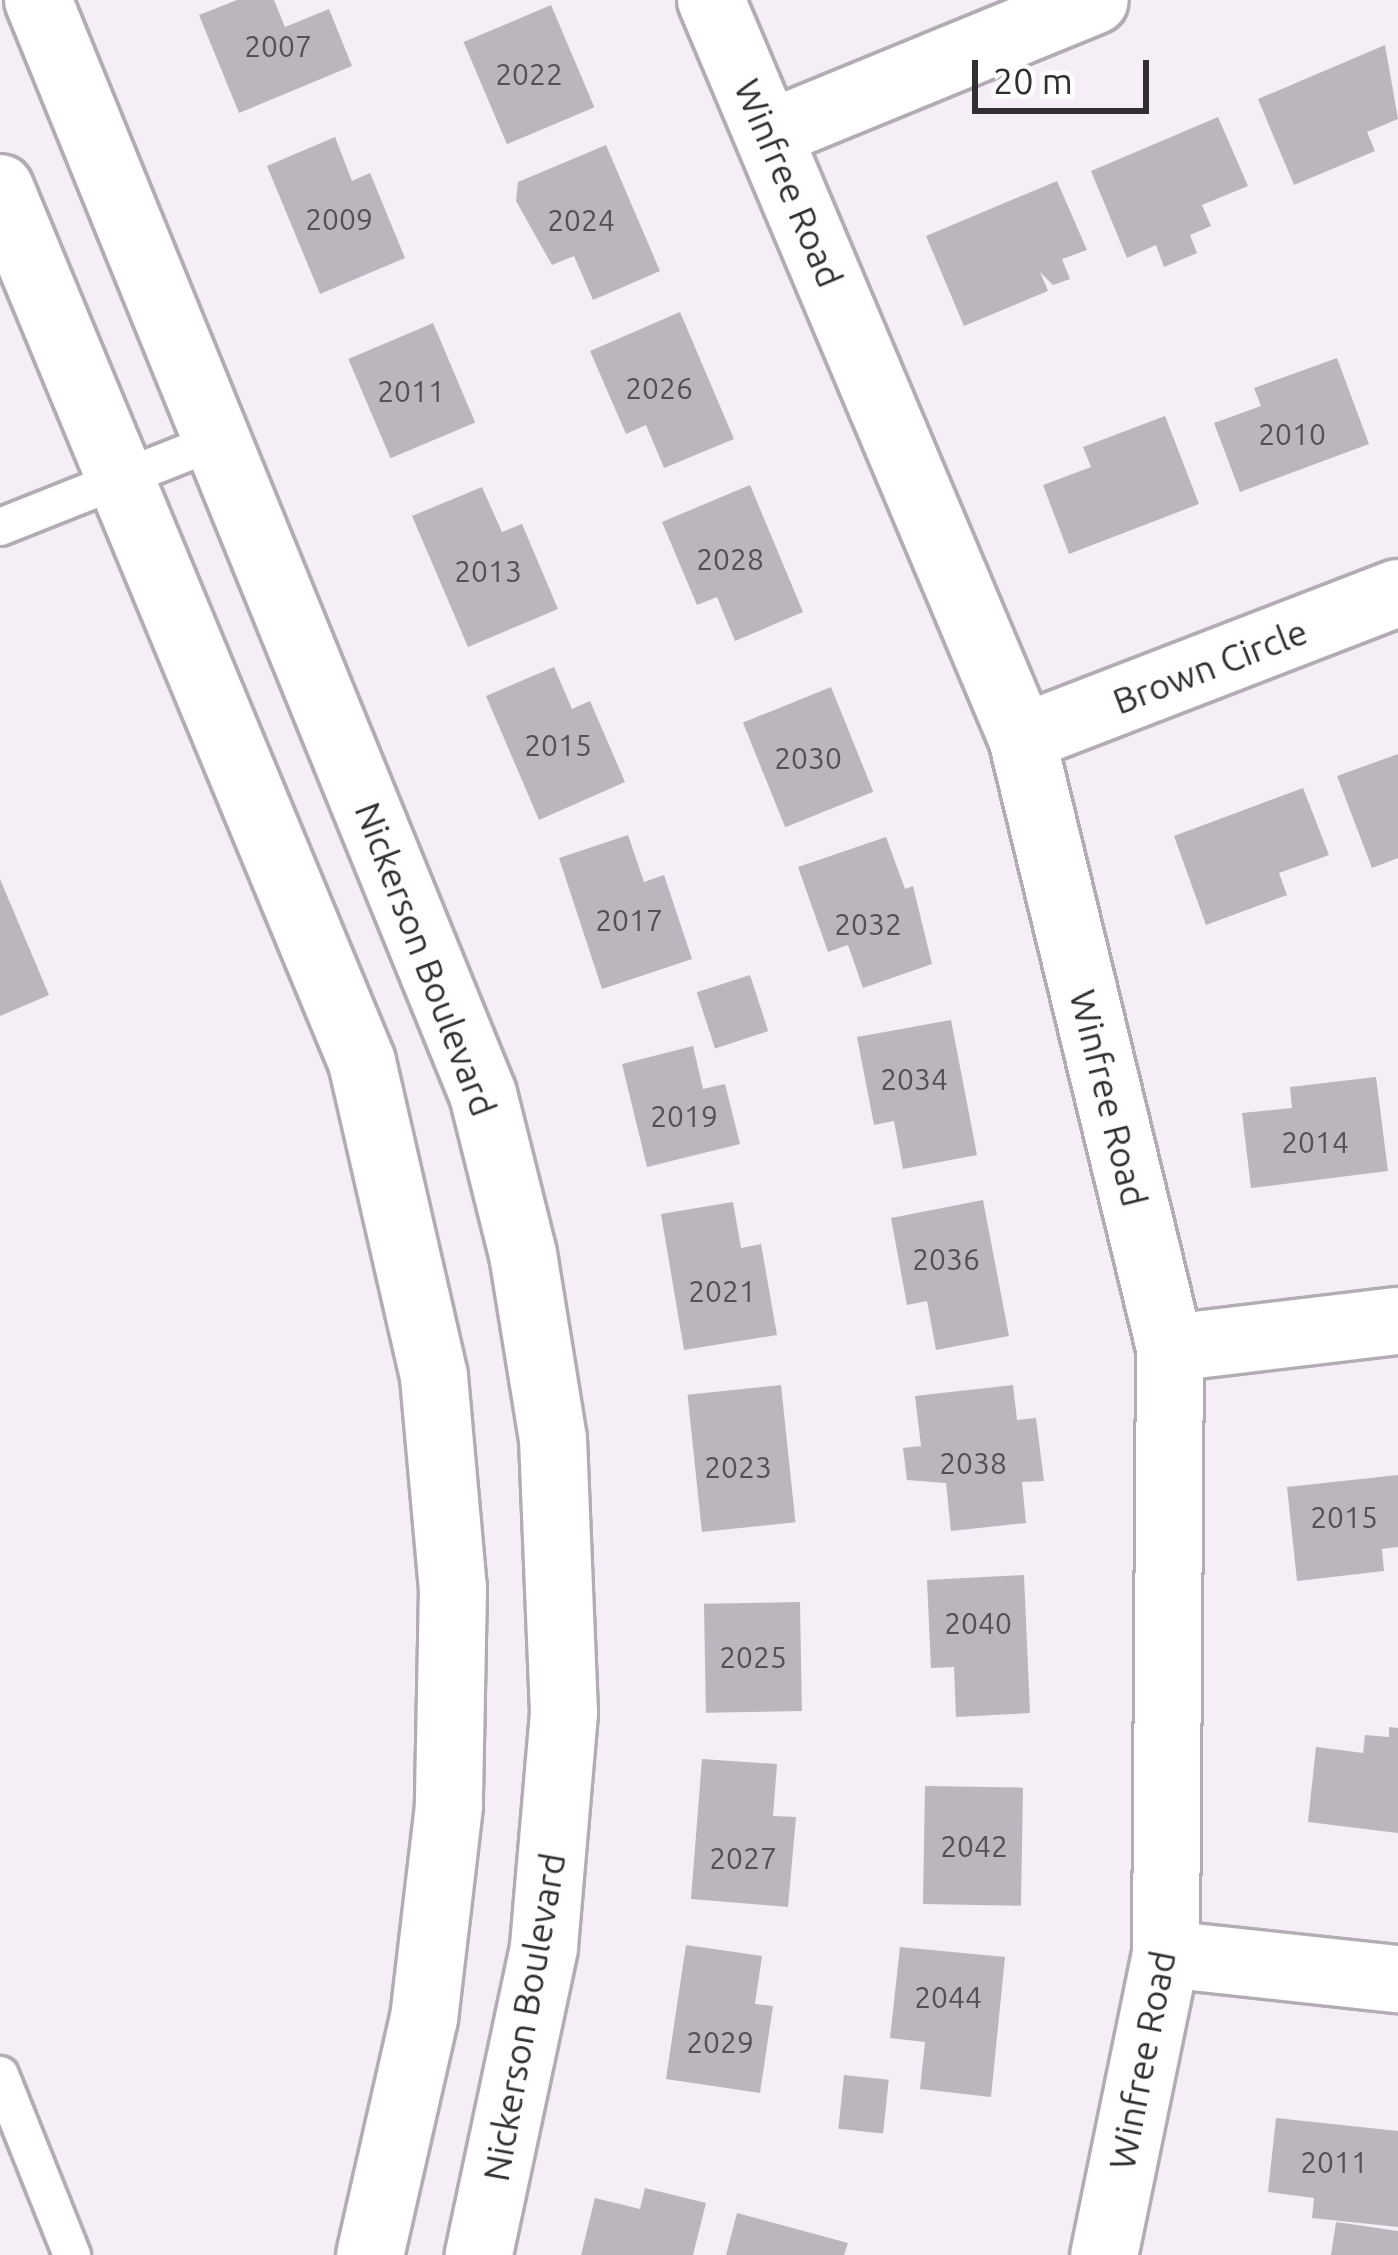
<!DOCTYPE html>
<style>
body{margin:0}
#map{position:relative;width:1398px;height:2255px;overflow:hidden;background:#f5eef7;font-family:Ubuntu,sans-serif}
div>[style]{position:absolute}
.building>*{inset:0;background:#bcb5be;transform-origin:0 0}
.roads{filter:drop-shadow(3px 0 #b3acb4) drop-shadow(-3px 0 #b3acb4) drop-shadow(0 3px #b3acb4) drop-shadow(0 -3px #b3acb4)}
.service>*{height:36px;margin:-18px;padding:0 18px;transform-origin:18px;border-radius:18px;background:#fff}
.minor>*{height:66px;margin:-33px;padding:0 33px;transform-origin:33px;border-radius:33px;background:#fff}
.tertiary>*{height:66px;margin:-33px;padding:0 33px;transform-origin:33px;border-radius:33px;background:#fff}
span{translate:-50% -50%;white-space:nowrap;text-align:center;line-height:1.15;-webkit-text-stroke:10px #fffdff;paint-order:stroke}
.number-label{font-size:30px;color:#545056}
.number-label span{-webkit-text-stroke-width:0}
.street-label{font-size:36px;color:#322f33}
.scale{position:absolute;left:972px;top:60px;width:177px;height:54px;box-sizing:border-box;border:6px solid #322f33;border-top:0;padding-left:15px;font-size:36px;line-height:42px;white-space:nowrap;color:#322f33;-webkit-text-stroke:9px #fffdff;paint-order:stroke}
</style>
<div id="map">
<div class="building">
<i style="clip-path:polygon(237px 0,274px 0,285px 27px,329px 9px,352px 66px,239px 113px,199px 15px)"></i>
<i style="left:551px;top:5px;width:111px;height:95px;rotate:67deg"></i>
<i style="clip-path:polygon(1385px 45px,1398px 119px,1367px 132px,1375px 151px,1294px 185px,1258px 99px)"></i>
<i style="clip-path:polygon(1218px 117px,1248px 186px,1202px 205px,1211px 226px,1190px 235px,1197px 253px,1164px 267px,1156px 245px,1127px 258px,1091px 171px)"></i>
<i style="clip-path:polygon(335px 137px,352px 181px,370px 173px,405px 258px,320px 294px,267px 166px)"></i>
<i style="clip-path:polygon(606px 145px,660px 271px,593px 300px,574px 256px,552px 265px,516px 201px,518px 182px)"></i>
<i style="clip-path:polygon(1057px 181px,1087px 250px,1062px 259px,1070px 279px,1053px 285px,1040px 272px,1048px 291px,964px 326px,926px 236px)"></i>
<i style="clip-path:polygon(680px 312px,734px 439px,664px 468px,646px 425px,626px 434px,590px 351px)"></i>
<i style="left:433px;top:323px;width:108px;height:92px;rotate:67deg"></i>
<i style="clip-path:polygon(1337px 358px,1369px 444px,1240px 492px,1214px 423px,1261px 406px,1254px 388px)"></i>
<i style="clip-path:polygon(1165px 416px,1199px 504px,1069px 554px,1043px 485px,1091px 467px,1083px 447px)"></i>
<i style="clip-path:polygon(750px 485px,803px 612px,735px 641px,717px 597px,697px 605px,662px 522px)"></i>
<i style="clip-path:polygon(482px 487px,502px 532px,522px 524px,558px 609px,468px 647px,412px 516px)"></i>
<i style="clip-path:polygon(554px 667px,572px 709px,590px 701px,625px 782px,539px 820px,486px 696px)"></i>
<i style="left:831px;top:687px;width:113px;height:95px;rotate:68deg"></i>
<i style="clip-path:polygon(1398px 754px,1398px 858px,1372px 868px,1337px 776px)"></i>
<i style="clip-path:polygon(1303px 788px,1329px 855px,1279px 873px,1287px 895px,1206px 925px,1174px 836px)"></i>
<i style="clip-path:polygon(628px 835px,644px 882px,664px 875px,692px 959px,602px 989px,559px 858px)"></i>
<i style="clip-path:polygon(886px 837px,905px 889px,913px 886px,932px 964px,863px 988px,848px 945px,828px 952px,798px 867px)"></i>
<i style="clip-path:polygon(0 879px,49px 995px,0 1016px)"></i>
<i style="left:750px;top:975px;width:59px;height:56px;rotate:72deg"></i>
<i style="clip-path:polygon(951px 1020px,977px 1155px,903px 1169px,894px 1121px,874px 1125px,857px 1037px)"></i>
<i style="clip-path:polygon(693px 1046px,703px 1089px,725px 1084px,740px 1144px,647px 1167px,622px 1064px)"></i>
<i style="clip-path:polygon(1376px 1077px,1388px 1171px,1251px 1188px,1242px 1113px,1292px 1108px,1290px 1087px)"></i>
<i style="clip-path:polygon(983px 1200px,1009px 1336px,936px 1350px,927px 1301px,907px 1305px,891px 1218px)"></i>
<i style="clip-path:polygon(733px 1202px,741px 1248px,761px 1244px,777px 1335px,684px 1350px,661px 1214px)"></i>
<i style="left:781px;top:1385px;width:138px;height:94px;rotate:84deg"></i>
<i style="clip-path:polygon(1013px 1385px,1017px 1420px,1036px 1418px,1044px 1481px,1022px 1482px,1026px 1523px,951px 1531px,946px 1483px,907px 1480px,903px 1448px,921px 1446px,915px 1396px)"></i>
<i style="clip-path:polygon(1398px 1475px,1398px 1547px,1382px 1549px,1384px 1571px,1297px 1581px,1287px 1487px)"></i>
<i style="clip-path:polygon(1024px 1575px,1030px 1713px,956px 1717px,954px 1667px,931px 1668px,927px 1580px)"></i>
<i style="left:800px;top:1602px;width:109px;height:96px;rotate:89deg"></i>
<i style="clip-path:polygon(1389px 1727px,1398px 1728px,1398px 1833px,1308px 1822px,1316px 1747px,1363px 1753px,1365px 1735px,1389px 1737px)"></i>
<i style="clip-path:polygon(702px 1759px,777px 1764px,773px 1816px,796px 1817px,788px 1907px,691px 1899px)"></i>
<i style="left:925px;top:1786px;width:98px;height:118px;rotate:1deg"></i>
<i style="clip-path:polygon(686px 1945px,762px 1956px,755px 2004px,773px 2006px,760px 2093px,666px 2079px)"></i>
<i style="clip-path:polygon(900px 1947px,1005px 1957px,991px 2097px,920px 2089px,925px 2042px,890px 2038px)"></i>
<i style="left:844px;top:2075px;width:45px;height:54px;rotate:6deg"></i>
<i style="clip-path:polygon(1276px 2118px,1398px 2131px,1398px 2227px,1312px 2218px,1314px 2198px,1268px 2192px)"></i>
<i style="clip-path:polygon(645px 2188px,706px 2203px,693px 2255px,581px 2255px,595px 2198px,640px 2209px)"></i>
<i style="clip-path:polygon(737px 2213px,848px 2243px,844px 2255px,726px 2255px)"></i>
<i style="clip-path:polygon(1336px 2222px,1398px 2231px,1398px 2255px,1331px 2255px)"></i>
</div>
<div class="roads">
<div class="service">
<i style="left:0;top:527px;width:236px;rotate:-21.7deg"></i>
<i style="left:0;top:2075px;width:194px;rotate:68.2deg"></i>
</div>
<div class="minor">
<i style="left:711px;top:0;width:801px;rotate:67.15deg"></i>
<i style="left:1022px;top:738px;width:628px;rotate:76.36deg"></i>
<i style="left:1170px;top:1348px;width:606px;rotate:90.38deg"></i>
<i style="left:1166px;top:1954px;width:307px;rotate:101.6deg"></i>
<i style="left:769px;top:134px;width:352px;rotate:-22.3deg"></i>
<i style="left:1022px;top:738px;width:403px;rotate:-21.1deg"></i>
<i style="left:1170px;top:1348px;width:230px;rotate:-6.8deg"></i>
<i style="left:1166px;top:1954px;width:233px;rotate:6.2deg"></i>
</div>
<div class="tertiary">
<i style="left:38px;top:0;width:1181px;rotate:67.87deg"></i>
<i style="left:483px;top:1094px;width:165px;rotate:76deg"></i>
<i style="left:523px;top:1254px;width:187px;rotate:80.8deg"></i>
<i style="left:553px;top:1439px;width:274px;rotate:87.7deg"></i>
<i style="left:564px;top:1713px;width:236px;rotate:94.9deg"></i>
<i style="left:544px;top:1948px;width:314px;rotate:102deg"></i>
<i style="left:0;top:188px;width:946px;rotate:67.5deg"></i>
<i style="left:362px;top:1062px;width:323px;rotate:77.1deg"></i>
<i style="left:434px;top:1377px;width:212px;rotate:84.9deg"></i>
<i style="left:453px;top:1588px;width:218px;rotate:91.1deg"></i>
<i style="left:449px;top:1806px;width:213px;rotate:96.7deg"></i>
<i style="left:424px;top:2018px;width:243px;rotate:102.8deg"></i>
</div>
</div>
<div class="number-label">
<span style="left:278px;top:46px">2007</span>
<span style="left:529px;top:74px">2022</span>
<span style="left:339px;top:219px">2009</span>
<span style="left:581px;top:220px">2024</span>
<span style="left:659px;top:388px">2026</span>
<span style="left:411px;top:391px">2011</span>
<span style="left:1292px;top:434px">2010</span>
<span style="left:730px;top:559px">2028</span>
<span style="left:488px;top:571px">2013</span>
<span style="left:558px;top:745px">2015</span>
<span style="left:808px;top:758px">2030</span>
<span style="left:629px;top:920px">2017</span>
<span style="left:868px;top:924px">2032</span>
<span style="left:914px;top:1079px">2034</span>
<span style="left:684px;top:1116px">2019</span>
<span style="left:1315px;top:1142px">2014</span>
<span style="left:946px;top:1259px">2036</span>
<span style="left:722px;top:1291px">2021</span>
<span style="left:973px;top:1463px">2038</span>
<span style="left:738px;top:1467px">2023</span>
<span style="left:1344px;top:1517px">2015</span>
<span style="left:978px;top:1623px">2040</span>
<span style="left:753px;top:1657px">2025</span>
<span style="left:974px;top:1846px">2042</span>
<span style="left:743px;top:1858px">2027</span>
<span style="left:948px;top:1997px">2044</span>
<span style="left:720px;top:2042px">2029</span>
<span style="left:1334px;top:2162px">2011</span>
</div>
<div class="street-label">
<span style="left:789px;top:183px;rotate:67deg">Winfree Road</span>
<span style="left:1210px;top:666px;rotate:-21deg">Brown Circle</span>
<span style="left:426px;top:959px;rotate:69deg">Nickerson Boulevard</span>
<span style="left:1109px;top:1098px;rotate:76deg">Winfree Road</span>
<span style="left:524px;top:2017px;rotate:-80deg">Nickerson Boulevard</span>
<span style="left:1142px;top:2060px;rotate:-79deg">Winfree Road</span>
</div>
<div class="scale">20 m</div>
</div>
